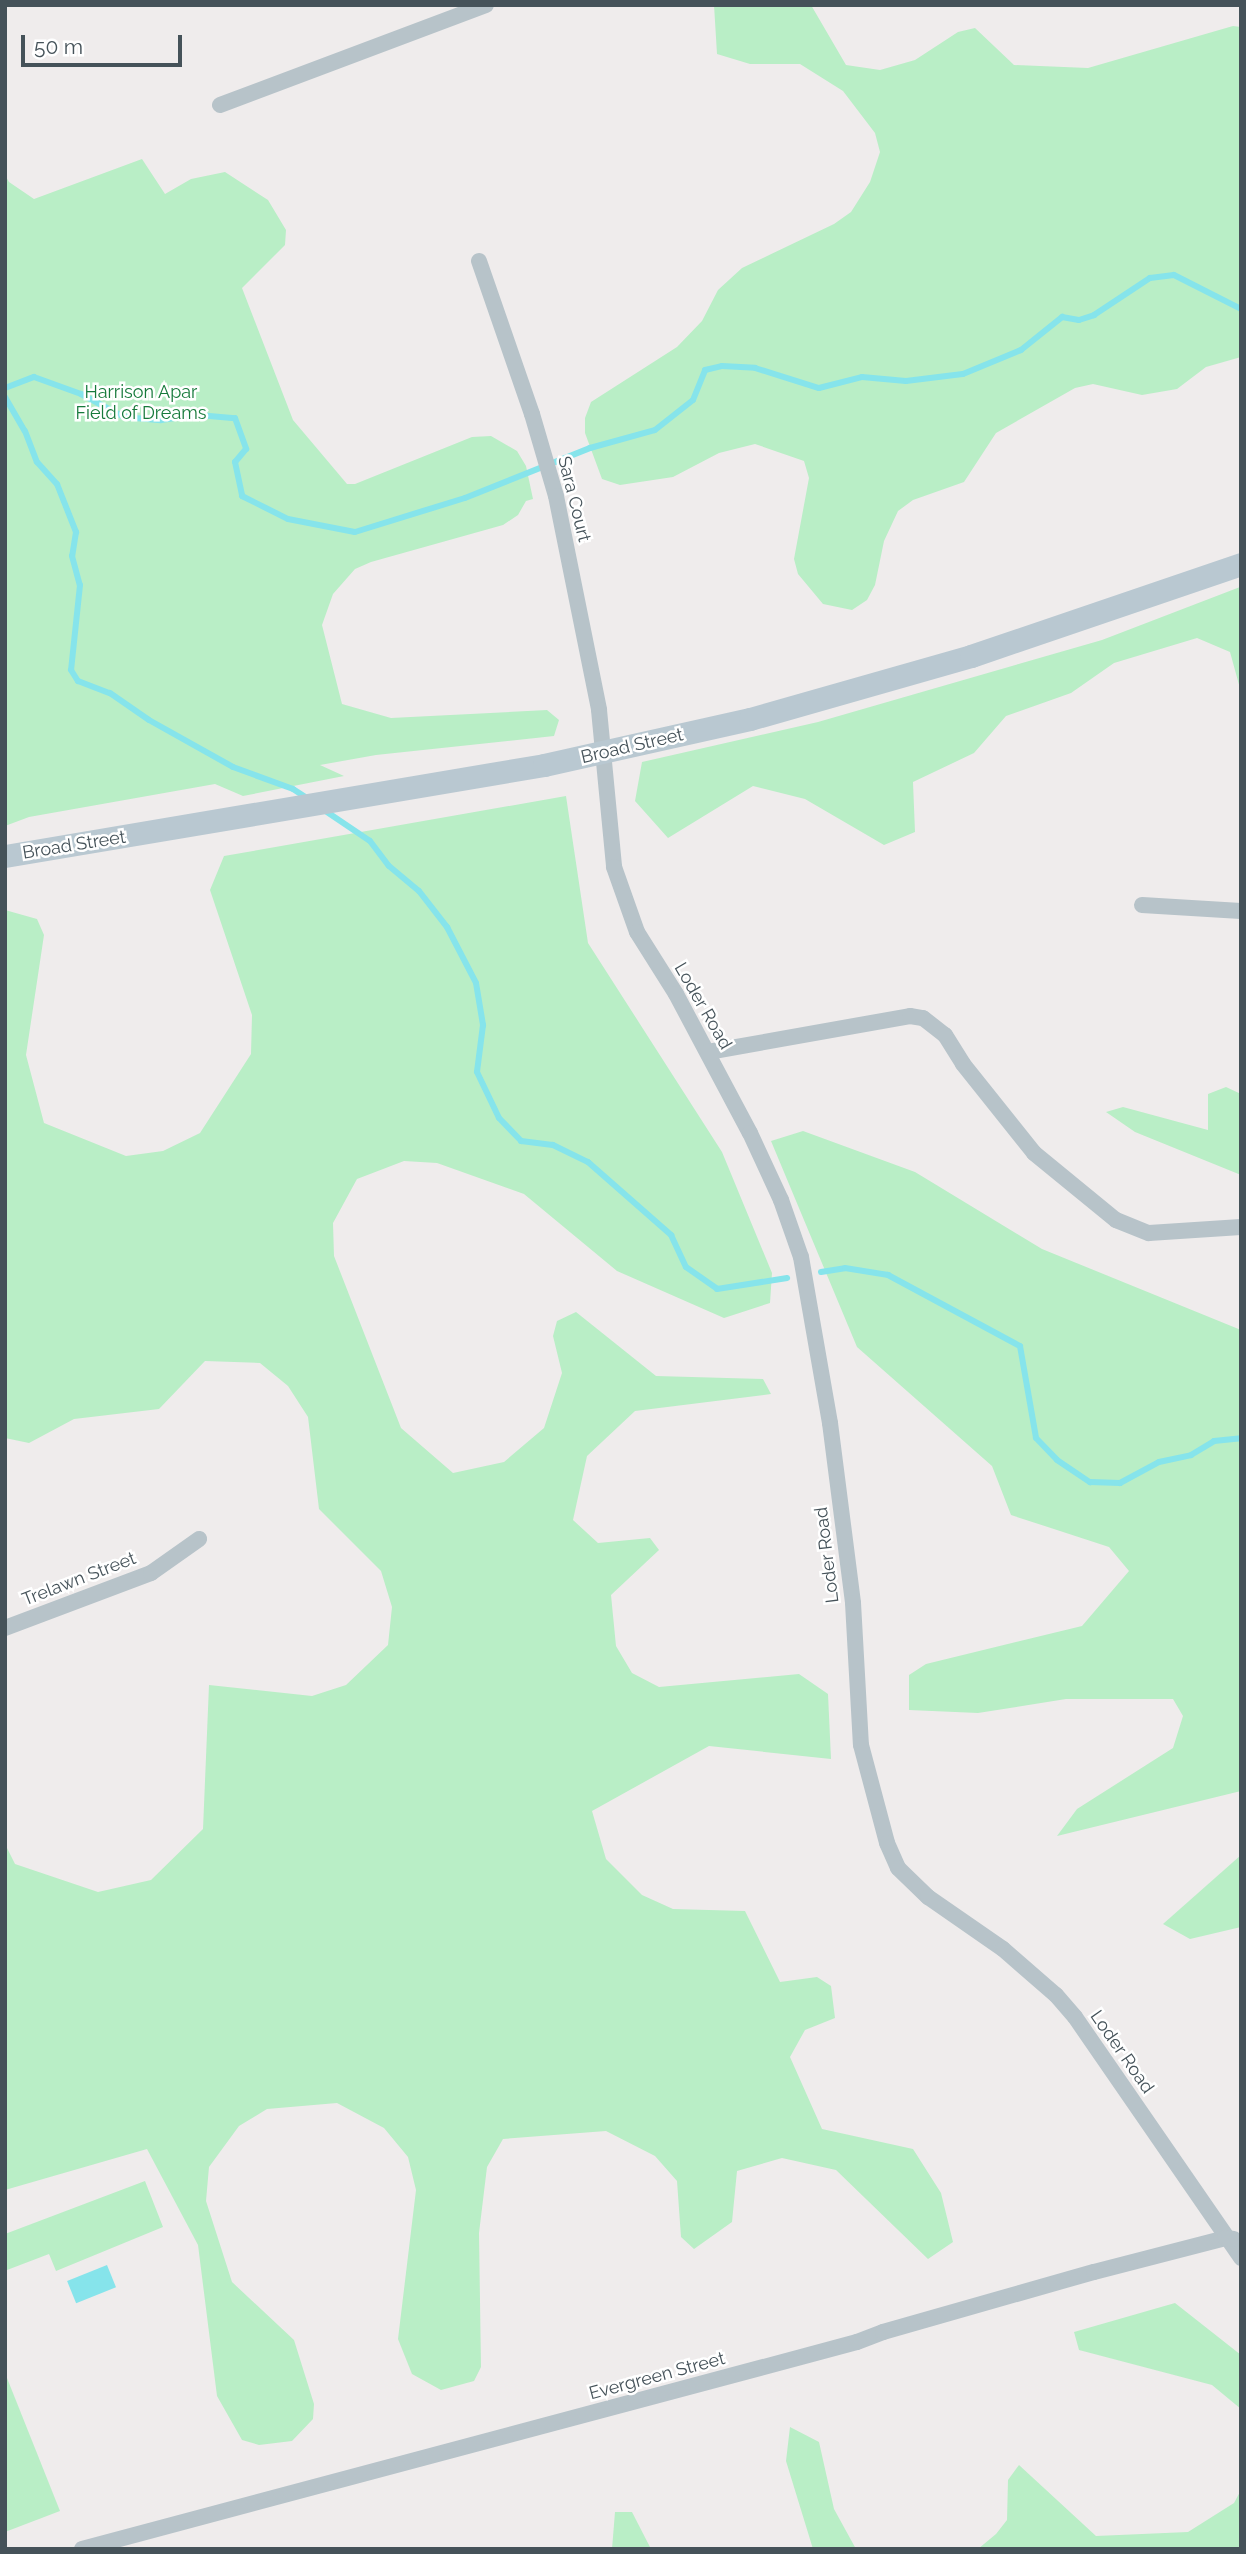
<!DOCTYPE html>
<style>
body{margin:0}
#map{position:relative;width:1246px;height:2554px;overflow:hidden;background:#efecec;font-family:Raleway,sans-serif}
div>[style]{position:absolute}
.green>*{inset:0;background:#b9eec6}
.water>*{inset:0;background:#86e4eb;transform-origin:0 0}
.stream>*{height:6px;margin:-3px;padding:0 3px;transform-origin:3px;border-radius:3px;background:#86e4eb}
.street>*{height:16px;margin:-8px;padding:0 8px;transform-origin:8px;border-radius:8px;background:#b7c3c9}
.secondary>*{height:23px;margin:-11.5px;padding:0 11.5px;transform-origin:11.5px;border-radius:11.5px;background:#b9c8d1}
span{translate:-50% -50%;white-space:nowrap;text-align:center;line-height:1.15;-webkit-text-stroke:5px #fff;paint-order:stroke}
.park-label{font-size:18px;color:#167a3b}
.street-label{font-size:18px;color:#455259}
.frame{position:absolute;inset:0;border:7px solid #455259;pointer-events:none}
.scale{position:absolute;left:21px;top:35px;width:161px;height:32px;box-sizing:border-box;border:4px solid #455259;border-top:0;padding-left:9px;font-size:21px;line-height:24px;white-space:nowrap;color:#455259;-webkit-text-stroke:5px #fff;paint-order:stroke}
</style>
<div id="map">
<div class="green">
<i style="clip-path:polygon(714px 5px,811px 5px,846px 65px,880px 70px,915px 60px,958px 32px,975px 28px,1014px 65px,1088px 68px,1233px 26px,1241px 27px,1241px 357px,1206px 367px,1177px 389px,1142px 395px,1093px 384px,1075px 388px,996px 433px,964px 482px,913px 500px,898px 511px,884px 541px,875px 585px,867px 600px,852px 610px,823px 604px,798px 574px,794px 559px,809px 478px,804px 461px,755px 444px,719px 453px,673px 477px,620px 485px,602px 479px,585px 433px,585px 418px,591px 402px,677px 347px,702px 321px,718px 290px,742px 268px,834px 224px,851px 212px,870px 182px,880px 152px,875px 133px,843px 91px,800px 64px,750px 64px,717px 54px)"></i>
<i style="clip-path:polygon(142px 159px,165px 194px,191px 179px,225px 172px,268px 200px,286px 230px,285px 245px,242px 288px,293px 420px,347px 484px,355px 484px,472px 437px,491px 436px,517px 451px,526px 466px,533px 499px,526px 501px,518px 515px,503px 525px,371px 562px,355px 569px,333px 594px,322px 625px,342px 704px,391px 718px,547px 710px,559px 720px,554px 736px,376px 755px,320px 765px,344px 776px,243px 796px,215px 784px,29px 817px,5px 826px,5px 175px,9px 182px,34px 199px)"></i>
<i style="clip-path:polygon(1240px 587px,1241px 692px,1230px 652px,1197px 638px,1114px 663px,1071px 693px,1006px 716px,974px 753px,913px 782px,915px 832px,884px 845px,805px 799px,753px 786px,668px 838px,635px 801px,642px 762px,818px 722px,1102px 640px)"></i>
<i style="clip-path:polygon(566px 796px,588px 943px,722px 1152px,772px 1273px,770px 1303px,724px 1318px,617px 1271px,524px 1194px,437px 1163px,404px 1161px,357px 1179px,333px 1223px,334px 1256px,401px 1428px,453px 1473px,504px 1462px,544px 1428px,562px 1373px,553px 1336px,557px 1321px,576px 1312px,656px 1376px,763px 1379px,771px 1394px,635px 1411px,587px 1456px,573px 1520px,598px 1543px,650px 1538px,659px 1550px,611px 1595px,616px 1646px,632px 1673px,659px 1687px,799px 1674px,828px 1694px,831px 1759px,709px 1746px,592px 1811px,606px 1859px,642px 1895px,673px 1909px,745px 1911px,780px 1982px,817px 1977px,831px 1986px,835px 2018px,805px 2030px,790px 2057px,822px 2129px,913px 2149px,941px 2193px,953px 2242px,928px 2259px,836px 2170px,782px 2158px,737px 2171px,732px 2222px,694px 2249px,681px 2237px,677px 2181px,655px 2156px,606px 2131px,503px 2139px,487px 2167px,479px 2233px,481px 2367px,474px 2381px,441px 2390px,412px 2374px,398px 2339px,416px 2190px,408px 2157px,384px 2128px,337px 2103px,267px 2109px,239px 2126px,209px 2167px,206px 2201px,232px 2282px,294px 2340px,314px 2404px,313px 2419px,292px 2441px,259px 2445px,242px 2440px,217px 2396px,198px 2245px,147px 2149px,5px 2190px,5px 1844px,15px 1864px,98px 1892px,151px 1880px,203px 1829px,209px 1685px,312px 1696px,346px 1685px,388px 1645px,392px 1607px,381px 1571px,319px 1509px,308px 1417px,288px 1386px,260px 1363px,205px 1361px,159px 1409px,74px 1419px,29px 1443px,5px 1438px,5px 910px,37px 919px,44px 935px,26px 1055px,44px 1123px,126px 1156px,163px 1151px,200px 1133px,251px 1054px,252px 1015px,210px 890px,224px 856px)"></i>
<i style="clip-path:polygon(1226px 1087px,1241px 1094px,1241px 1175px,1135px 1132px,1106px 1112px,1123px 1107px,1208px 1130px,1208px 1094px)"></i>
<i style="clip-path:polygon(803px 1131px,915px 1172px,1042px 1249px,1241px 1330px,1241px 1791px,1057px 1836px,1077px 1809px,1173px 1748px,1183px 1716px,1173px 1699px,1066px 1699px,978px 1713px,909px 1710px,909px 1675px,926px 1664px,1082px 1626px,1129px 1571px,1109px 1547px,1011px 1515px,992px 1466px,857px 1347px,771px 1141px)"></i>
<i style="clip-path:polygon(1241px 1855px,1241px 1927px,1190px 1939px,1163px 1924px)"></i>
<i style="clip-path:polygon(145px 2181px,163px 2227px,56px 2271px,49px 2254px,7px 2270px,5px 2234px)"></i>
<i style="clip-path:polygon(1175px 2303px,1241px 2355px,1241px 2409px,1212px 2385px,1079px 2350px,1074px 2332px)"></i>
<i style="clip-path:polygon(5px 2373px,60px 2511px,5px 2532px)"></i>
<i style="clip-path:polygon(790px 2427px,819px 2442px,834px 2509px,856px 2549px,813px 2549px,786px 2461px)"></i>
<i style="clip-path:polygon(1019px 2465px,1096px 2536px,1188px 2532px,1234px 2503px,1241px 2490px,1241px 2549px,978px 2549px,996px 2534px,1007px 2520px,1008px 2480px)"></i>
<i style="clip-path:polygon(615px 2512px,632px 2512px,651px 2549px,612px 2549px)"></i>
</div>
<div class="water">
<i style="left:107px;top:2265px;width:24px;height:43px;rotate:68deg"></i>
</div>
<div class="stream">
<i style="left:5px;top:388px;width:31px;rotate:-21deg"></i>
<i style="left:34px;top:377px;width:50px;rotate:19.9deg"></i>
<i style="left:81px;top:394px;width:49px;rotate:28.1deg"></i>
<i style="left:124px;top:417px;width:37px;rotate:5deg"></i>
<i style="left:161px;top:420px;width:37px;rotate:-8deg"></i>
<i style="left:198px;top:415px;width:37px;rotate:5deg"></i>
<i style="left:235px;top:418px;width:33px;rotate:70deg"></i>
<i style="left:246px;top:449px;width:17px;rotate:130deg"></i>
<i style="left:235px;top:462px;width:35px;rotate:78deg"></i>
<i style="left:242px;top:496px;width:51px;rotate:26.6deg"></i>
<i style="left:288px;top:519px;width:68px;rotate:11deg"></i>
<i style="left:355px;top:532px;width:115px;rotate:-17.2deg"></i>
<i style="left:465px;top:498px;width:135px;rotate:-21.8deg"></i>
<i style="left:590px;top:448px;width:67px;rotate:-15.5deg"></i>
<i style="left:655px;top:430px;width:48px;rotate:-38.3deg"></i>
<i style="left:693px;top:400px;width:32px;rotate:-68deg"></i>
<i style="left:705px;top:370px;width:17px;rotate:-13deg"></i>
<i style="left:722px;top:366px;width:33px;rotate:3deg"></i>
<i style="left:755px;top:368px;width:67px;rotate:17.4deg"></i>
<i style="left:819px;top:388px;width:44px;rotate:-14.3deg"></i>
<i style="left:862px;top:377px;width:44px;rotate:5.2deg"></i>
<i style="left:906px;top:381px;width:57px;rotate:-7deg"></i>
<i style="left:963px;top:374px;width:63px;rotate:-22.5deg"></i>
<i style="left:1021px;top:350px;width:53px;rotate:-38.8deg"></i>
<i style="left:1062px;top:317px;width:17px;rotate:10deg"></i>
<i style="left:1079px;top:320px;width:16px;rotate:-18deg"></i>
<i style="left:1094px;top:315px;width:67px;rotate:-33.5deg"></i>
<i style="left:1150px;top:278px;width:24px;rotate:-7deg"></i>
<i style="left:1174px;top:275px;width:75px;rotate:26.9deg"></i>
<i style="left:5px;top:397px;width:39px;rotate:60deg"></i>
<i style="left:25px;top:431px;width:33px;rotate:69deg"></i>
<i style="left:37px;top:462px;width:30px;rotate:48deg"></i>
<i style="left:57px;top:484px;width:52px;rotate:68.4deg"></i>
<i style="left:76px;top:532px;width:24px;rotate:99deg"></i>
<i style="left:72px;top:556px;width:30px;rotate:75deg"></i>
<i style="left:80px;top:585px;width:85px;rotate:96deg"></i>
<i style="left:71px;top:670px;width:13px;rotate:58deg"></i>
<i style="left:78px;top:681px;width:34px;rotate:21deg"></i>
<i style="left:110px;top:693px;width:47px;rotate:34.7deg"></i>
<i style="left:149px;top:720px;width:96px;rotate:29.2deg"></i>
<i style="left:233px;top:767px;width:64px;rotate:20.1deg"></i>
<i style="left:293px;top:789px;width:17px;rotate:33deg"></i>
<i style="left:324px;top:810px;width:55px;rotate:34deg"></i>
<i style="left:370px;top:841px;width:31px;rotate:53deg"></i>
<i style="left:389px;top:866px;width:39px;rotate:40deg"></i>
<i style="left:419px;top:891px;width:46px;rotate:52.1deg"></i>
<i style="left:447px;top:927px;width:63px;rotate:62.6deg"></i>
<i style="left:476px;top:983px;width:43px;rotate:80.5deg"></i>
<i style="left:483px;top:1025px;width:47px;rotate:97.3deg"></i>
<i style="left:477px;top:1072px;width:51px;rotate:64.4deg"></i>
<i style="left:499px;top:1118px;width:32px;rotate:46deg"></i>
<i style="left:521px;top:1141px;width:32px;rotate:7deg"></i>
<i style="left:553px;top:1145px;width:39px;rotate:26deg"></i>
<i style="left:588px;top:1162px;width:111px;rotate:41.3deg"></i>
<i style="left:671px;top:1235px;width:35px;rotate:65deg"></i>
<i style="left:686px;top:1267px;width:38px;rotate:35deg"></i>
<i style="left:717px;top:1289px;width:71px;rotate:-8.9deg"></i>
<i style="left:821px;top:1272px;width:24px;rotate:-9deg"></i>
<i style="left:845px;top:1268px;width:44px;rotate:9.2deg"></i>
<i style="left:888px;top:1275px;width:150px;rotate:28.3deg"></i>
<i style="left:1020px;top:1346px;width:93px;rotate:80.1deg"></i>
<i style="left:1036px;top:1438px;width:30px;rotate:46deg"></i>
<i style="left:1057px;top:1460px;width:40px;rotate:34deg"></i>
<i style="left:1090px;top:1482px;width:30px;rotate:2deg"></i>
<i style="left:1120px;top:1483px;width:44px;rotate:-28.3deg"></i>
<i style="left:1159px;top:1462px;width:33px;rotate:-12deg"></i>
<i style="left:1191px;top:1455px;width:27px;rotate:-31deg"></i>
<i style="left:1214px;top:1441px;width:27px;rotate:-6deg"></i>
</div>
<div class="street">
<i style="left:220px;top:105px;width:284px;rotate:-20.6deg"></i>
<i style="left:479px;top:261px;width:162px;rotate:70.9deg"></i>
<i style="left:532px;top:414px;width:85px;rotate:73.7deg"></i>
<i style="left:556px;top:496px;width:218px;rotate:78.6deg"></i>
<i style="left:599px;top:710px;width:158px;rotate:84.5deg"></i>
<i style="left:614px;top:867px;width:69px;rotate:70.5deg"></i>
<i style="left:637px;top:932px;width:73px;rotate:57.8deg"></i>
<i style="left:676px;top:994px;width:157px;rotate:62deg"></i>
<i style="left:750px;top:1133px;width:74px;rotate:65.2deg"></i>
<i style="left:781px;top:1200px;width:60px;rotate:70.7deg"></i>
<i style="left:801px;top:1257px;width:169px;rotate:80.1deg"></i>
<i style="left:830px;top:1423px;width:181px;rotate:82.7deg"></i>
<i style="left:853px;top:1603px;width:142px;rotate:86.8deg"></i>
<i style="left:861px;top:1745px;width:101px;rotate:75.1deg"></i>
<i style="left:887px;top:1843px;width:27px;rotate:66deg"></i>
<i style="left:898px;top:1868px;width:42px;rotate:44deg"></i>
<i style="left:928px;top:1897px;width:91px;rotate:34.7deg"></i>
<i style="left:1003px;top:1949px;width:70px;rotate:41deg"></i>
<i style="left:1056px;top:1995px;width:29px;rotate:49deg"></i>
<i style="left:1075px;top:2017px;width:293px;rotate:55.4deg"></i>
<i style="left:1142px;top:905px;width:99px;rotate:3.5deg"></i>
<i style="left:708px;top:1052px;width:205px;rotate:-10.1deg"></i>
<i style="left:910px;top:1016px;width:13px;rotate:9deg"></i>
<i style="left:923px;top:1018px;width:28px;rotate:38deg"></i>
<i style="left:945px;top:1035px;width:34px;rotate:58deg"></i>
<i style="left:963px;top:1064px;width:114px;rotate:51.4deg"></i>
<i style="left:1034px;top:1153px;width:106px;rotate:39.3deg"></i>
<i style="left:1116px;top:1220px;width:35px;rotate:22deg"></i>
<i style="left:1149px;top:1233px;width:92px;rotate:-3.7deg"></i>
<i style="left:5px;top:1628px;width:156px;rotate:-20.6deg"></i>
<i style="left:151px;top:1573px;width:59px;rotate:-35.3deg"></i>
<i style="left:82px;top:2549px;width:802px;rotate:-14.95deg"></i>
<i style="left:857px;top:2342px;width:28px;rotate:-21deg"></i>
<i style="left:883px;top:2332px;width:219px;rotate:-15.9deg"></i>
<i style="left:1094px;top:2272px;width:135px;rotate:-14.5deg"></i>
<i style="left:1225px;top:2238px;width:9px;rotate:6deg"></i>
</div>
<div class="secondary">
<i style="left:5px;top:856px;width:547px;rotate:-9.58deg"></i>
<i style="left:544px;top:765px;width:211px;rotate:-12.6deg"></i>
<i style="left:750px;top:719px;width:230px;rotate:-15.9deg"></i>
<i style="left:971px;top:656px;width:285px;rotate:-18.8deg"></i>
</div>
<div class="park-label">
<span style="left:141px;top:403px">Harrison Apar<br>Field of Dreams</span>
</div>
<div class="street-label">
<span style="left:574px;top:499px;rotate:76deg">Sara Court</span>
<span style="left:632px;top:746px;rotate:-13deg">Broad Street</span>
<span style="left:74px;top:845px;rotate:-9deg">Broad Street</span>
<span style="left:703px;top:1006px;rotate:60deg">Loder Road</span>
<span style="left:827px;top:1555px;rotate:-97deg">Loder Road</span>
<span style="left:79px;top:1579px;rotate:-21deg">Trelawn Street</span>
<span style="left:1122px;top:2052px;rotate:55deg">Loder Road</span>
<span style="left:657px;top:2376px;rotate:-15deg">Evergreen Street</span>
</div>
<div class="frame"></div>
<div class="scale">50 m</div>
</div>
